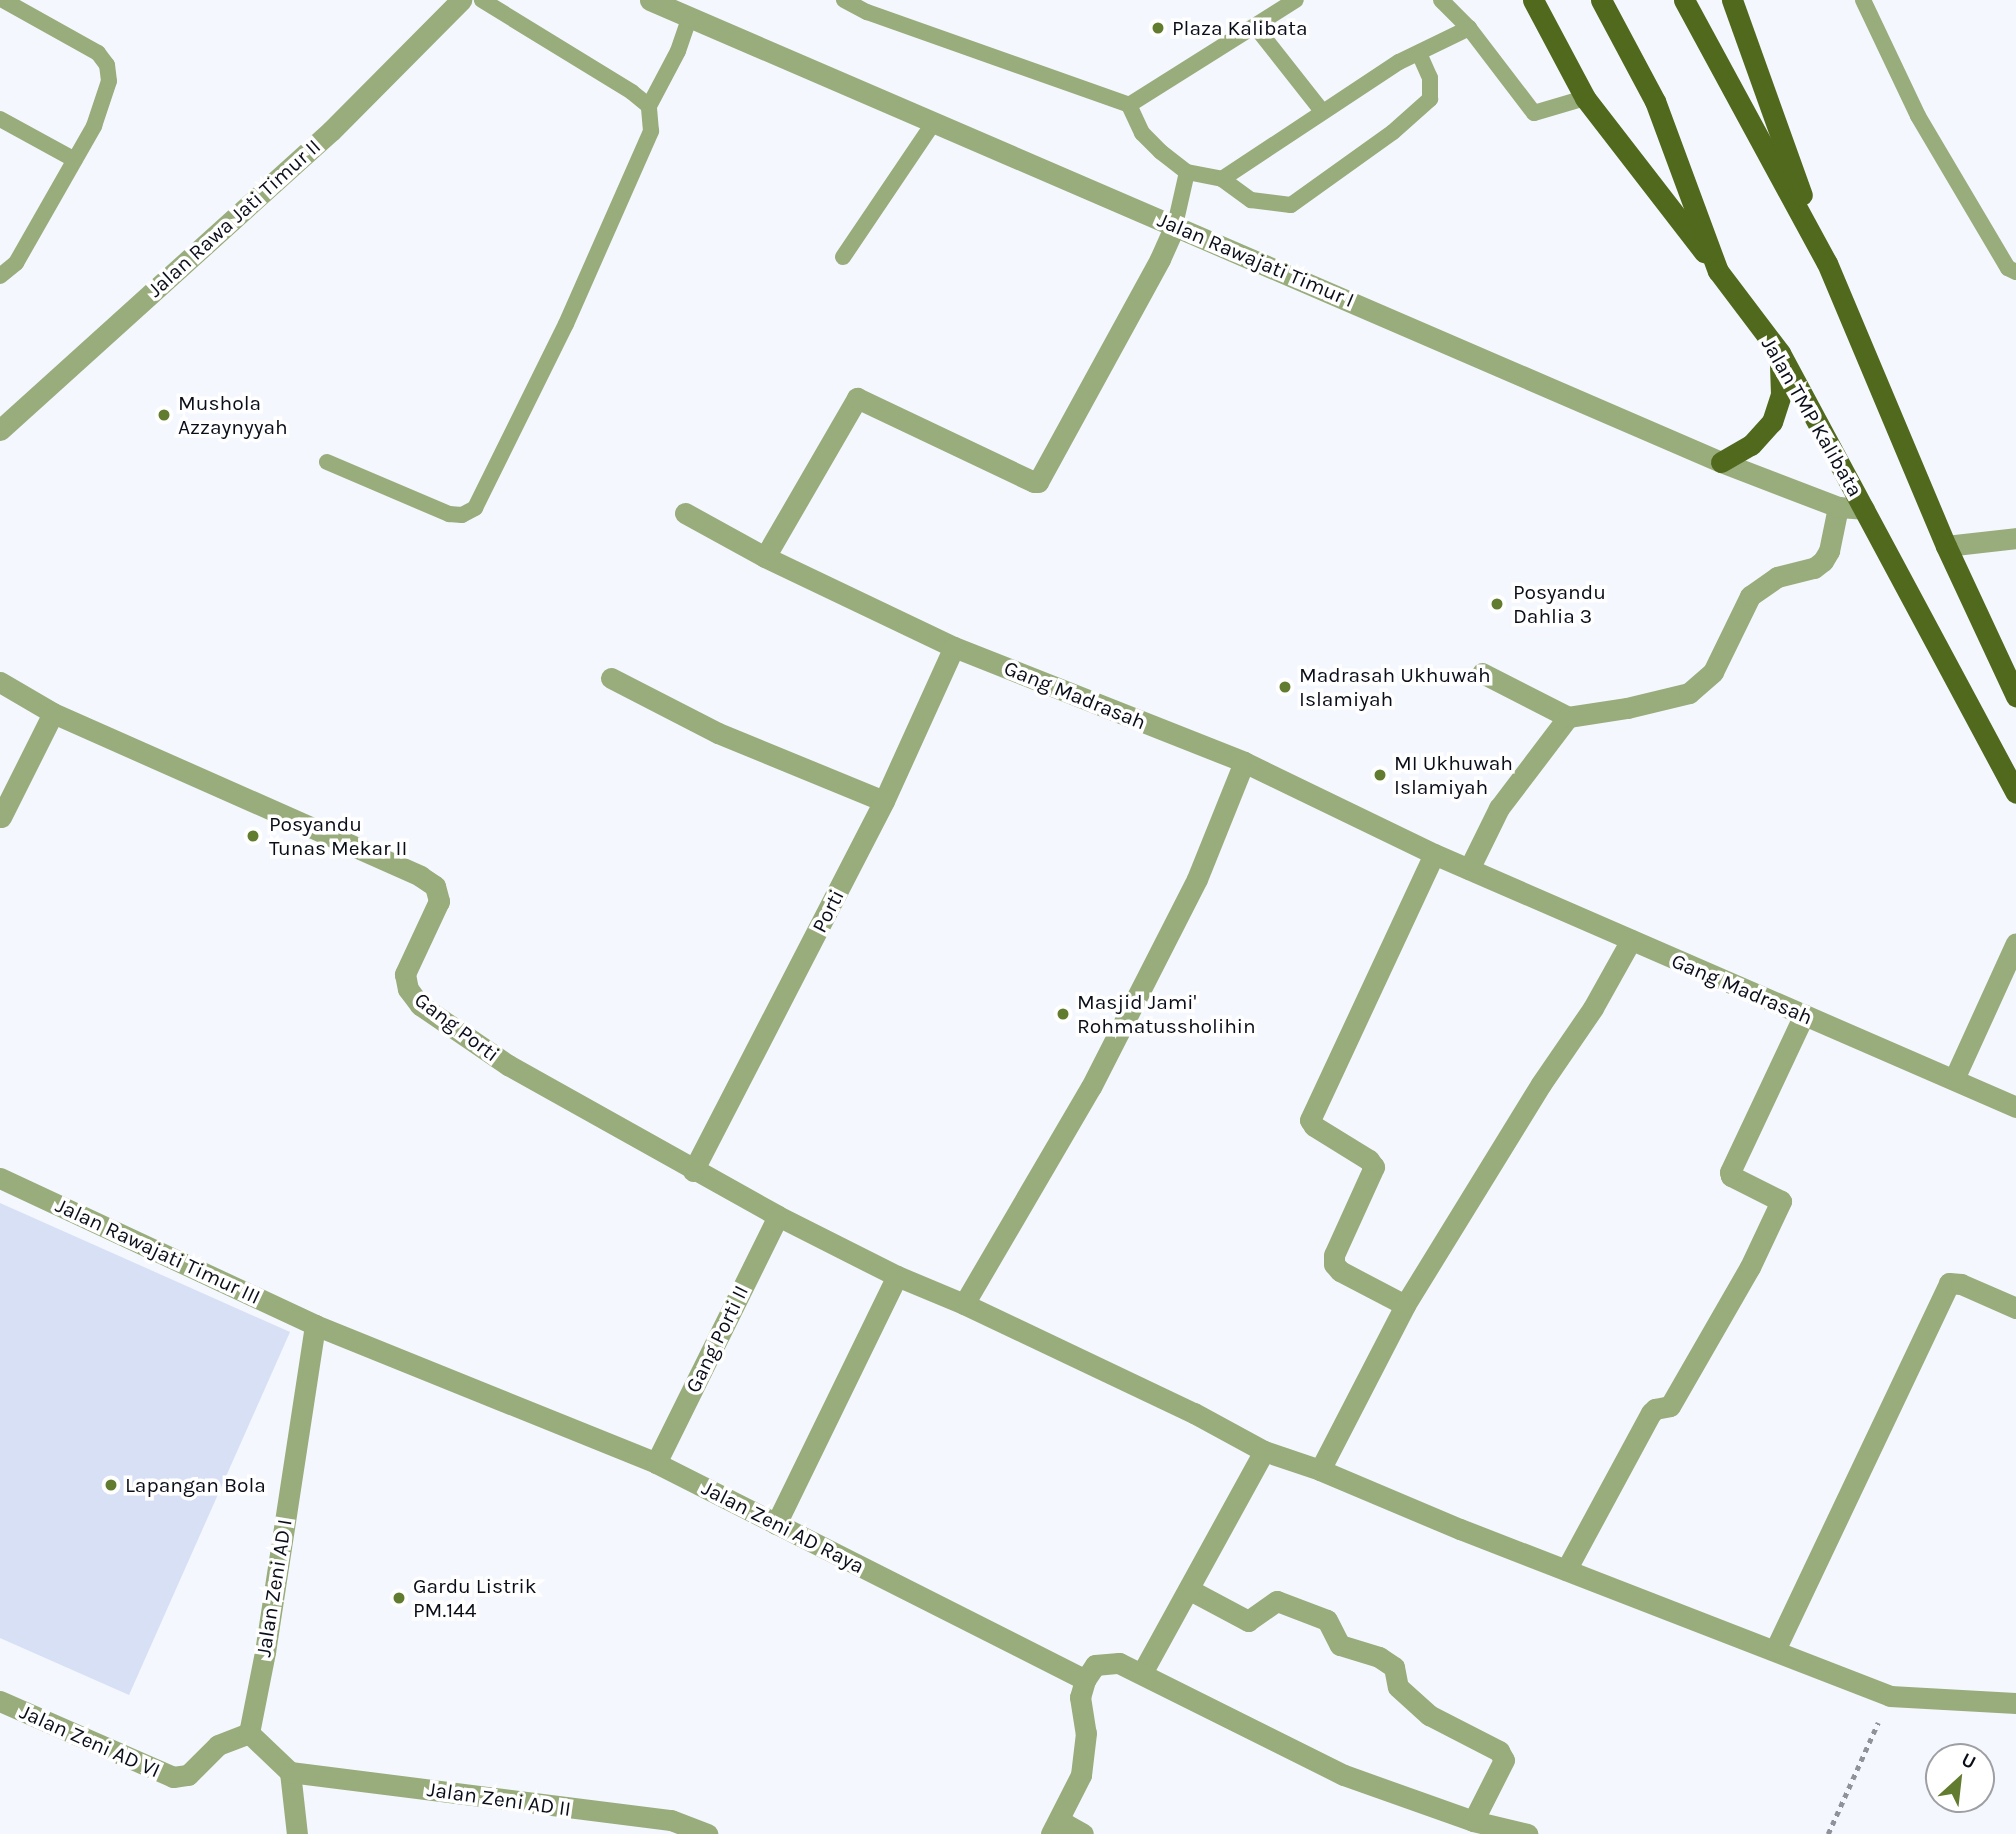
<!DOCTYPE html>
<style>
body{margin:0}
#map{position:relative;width:2016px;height:1834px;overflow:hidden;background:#f4f7fd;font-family:Karla,sans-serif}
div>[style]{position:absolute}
.green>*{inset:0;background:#d7e0f5}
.path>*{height:4.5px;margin-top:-2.25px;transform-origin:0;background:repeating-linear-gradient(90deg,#8f929b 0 5px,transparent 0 10px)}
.service>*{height:16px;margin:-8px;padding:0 8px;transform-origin:8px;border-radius:8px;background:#99ac7b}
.minor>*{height:21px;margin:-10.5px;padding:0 10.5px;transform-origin:10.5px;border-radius:10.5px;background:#99ac7b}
.tertiary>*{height:21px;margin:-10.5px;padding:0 10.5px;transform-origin:10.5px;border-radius:10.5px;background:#99ac7b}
.primary>*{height:21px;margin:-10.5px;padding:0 10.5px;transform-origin:10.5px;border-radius:10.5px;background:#51691c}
.dots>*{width:19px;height:19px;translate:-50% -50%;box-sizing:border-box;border:4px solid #fff;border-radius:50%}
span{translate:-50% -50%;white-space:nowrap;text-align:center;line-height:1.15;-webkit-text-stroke:7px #fff;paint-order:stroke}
.poi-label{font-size:21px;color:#0a0e19}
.left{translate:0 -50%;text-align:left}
.street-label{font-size:21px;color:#0a0e19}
.north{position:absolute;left:1925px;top:1743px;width:70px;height:70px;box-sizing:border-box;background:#fff;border:2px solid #9d9fa3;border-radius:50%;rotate:27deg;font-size:19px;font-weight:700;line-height:28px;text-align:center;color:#0a0e19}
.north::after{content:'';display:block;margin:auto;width:24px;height:32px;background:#627c2f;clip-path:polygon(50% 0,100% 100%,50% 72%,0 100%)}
</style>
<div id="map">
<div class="green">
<i style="clip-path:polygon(0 1203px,290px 1332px,129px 1695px,0 1638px)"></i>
</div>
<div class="path">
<i style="left:1828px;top:1834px;width:122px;rotate:-65.8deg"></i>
</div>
<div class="service">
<i style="left:844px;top:0;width:26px;rotate:28deg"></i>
<i style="left:867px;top:12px;width:278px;rotate:19.5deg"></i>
<i style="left:1129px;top:105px;width:197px;rotate:-32.2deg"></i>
<i style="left:1441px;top:0;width:40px;rotate:45deg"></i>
<i style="left:1469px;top:28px;width:107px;rotate:52.6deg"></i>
<i style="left:1534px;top:113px;width:53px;rotate:-16.4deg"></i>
<i style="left:1863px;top:0;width:128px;rotate:64.6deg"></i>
<i style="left:1918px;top:116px;width:177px;rotate:59.4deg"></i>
<i style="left:2008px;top:268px;width:9px;rotate:27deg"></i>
<i style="left:1255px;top:26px;width:108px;rotate:51.8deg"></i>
<i style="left:1129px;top:105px;width:31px;rotate:65deg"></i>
<i style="left:1142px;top:133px;width:27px;rotate:45deg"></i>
<i style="left:1161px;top:152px;width:33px;rotate:38deg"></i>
<i style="left:1187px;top:172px;width:36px;rotate:11deg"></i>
<i style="left:1222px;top:179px;width:212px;rotate:-33.5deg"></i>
<i style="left:1399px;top:62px;width:78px;rotate:-25.9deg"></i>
<i style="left:649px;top:106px;width:62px;rotate:-62.2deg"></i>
<i style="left:678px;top:51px;width:36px;rotate:-71deg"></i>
<i style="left:0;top:119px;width:85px;rotate:28.7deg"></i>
<i style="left:1222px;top:179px;width:36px;rotate:36deg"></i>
<i style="left:1251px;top:200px;width:40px;rotate:7.1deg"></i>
<i style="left:1291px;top:205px;width:125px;rotate:-35.6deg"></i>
<i style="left:1393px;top:132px;width:50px;rotate:-41.7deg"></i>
<i style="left:1430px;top:99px;width:21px;rotate:-90deg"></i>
<i style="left:1430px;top:78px;width:27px;rotate:-114deg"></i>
<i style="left:1175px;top:225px;width:54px;rotate:-77.2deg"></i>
<i style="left:843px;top:257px;width:163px;rotate:-56deg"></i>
<i style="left:0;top:276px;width:21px;rotate:-39deg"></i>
<i style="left:16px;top:263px;width:158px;rotate:-60.3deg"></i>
<i style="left:94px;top:126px;width:47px;rotate:-71.6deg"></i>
<i style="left:109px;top:81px;width:16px;rotate:-97deg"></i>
<i style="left:107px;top:65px;width:15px;rotate:-127deg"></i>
<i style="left:98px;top:53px;width:109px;rotate:-150.8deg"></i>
<i style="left:327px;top:462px;width:133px;rotate:23.1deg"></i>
<i style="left:449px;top:514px;width:13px;rotate:4deg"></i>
<i style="left:462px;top:515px;width:15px;rotate:-28deg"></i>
<i style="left:475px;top:508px;width:205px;rotate:-63.7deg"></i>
<i style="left:566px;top:324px;width:211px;rotate:-66.2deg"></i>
<i style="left:651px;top:131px;width:25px;rotate:-95deg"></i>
<i style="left:649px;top:106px;width:22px;rotate:-141deg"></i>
<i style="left:632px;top:92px;width:176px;rotate:-148.5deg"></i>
</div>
<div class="minor">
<i style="left:0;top:430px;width:446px;rotate:-42.1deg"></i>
<i style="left:331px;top:131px;width:185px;rotate:-45.2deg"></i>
<i style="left:685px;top:513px;width:91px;rotate:28.8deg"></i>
<i style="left:765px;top:557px;width:209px;rotate:25.5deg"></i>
<i style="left:954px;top:647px;width:312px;rotate:21.6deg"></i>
<i style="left:1244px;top:762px;width:211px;rotate:25.8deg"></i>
<i style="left:1434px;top:854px;width:635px;rotate:23.49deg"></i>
<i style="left:1946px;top:546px;width:70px;rotate:-6.5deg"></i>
<i style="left:765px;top:557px;width:184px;rotate:-59.9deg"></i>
<i style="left:857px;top:398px;width:196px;rotate:25.4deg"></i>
<i style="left:1034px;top:482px;width:4px"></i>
<i style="left:1038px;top:482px;width:254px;rotate:-61.3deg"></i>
<i style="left:1160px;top:259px;width:37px;rotate:-66deg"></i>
<i style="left:1482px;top:673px;width:97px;rotate:27.1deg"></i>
<i style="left:611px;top:678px;width:120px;rotate:27.2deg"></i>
<i style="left:718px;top:733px;width:179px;rotate:22.3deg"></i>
<i style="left:0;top:682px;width:61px;rotate:30.3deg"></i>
<i style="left:53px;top:713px;width:402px;rotate:23.9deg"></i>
<i style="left:420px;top:876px;width:18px;rotate:34deg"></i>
<i style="left:435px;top:886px;width:16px;rotate:75deg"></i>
<i style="left:439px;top:901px;width:81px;rotate:115deg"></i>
<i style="left:405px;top:974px;width:15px;rotate:79deg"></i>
<i style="left:408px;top:989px;width:20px;rotate:53deg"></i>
<i style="left:420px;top:1005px;width:107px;rotate:34.3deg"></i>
<i style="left:508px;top:1065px;width:309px;rotate:29.2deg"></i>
<i style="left:778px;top:1216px;width:133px;rotate:26.8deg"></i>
<i style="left:897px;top:1276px;width:73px;rotate:22.7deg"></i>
<i style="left:964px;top:1304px;width:255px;rotate:25.4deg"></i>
<i style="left:1194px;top:1413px;width:80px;rotate:28.5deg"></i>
<i style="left:1264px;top:1451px;width:59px;rotate:18.7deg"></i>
<i style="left:1320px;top:1470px;width:152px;rotate:22.9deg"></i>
<i style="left:1460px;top:1529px;width:461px;rotate:21.2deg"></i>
<i style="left:1890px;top:1696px;width:126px;rotate:3.2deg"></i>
<i style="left:1px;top:817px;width:116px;rotate:-63.4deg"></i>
<i style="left:1469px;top:869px;width:68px;rotate:-63.8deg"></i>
<i style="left:1499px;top:808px;width:114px;rotate:-52.8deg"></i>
<i style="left:1568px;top:717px;width:60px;rotate:-8.7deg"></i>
<i style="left:1627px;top:708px;width:64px;rotate:-13.6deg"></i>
<i style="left:1689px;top:693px;width:32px;rotate:-41deg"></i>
<i style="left:1713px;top:672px;width:85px;rotate:-64deg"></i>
<i style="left:1750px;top:596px;width:33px;rotate:-35deg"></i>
<i style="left:1777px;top:577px;width:38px;rotate:-14deg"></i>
<i style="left:1814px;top:568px;width:11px;rotate:-38deg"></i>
<i style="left:1823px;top:561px;width:12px;rotate:-59deg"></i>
<i style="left:1829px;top:551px;width:45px;rotate:-78.4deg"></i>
<i style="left:1954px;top:1079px;width:149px;rotate:-65.5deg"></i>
<i style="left:693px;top:1171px;width:416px;rotate:-62.7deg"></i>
<i style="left:884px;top:801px;width:169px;rotate:-65.6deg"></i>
<i style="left:0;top:1178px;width:348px;rotate:25deg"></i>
<i style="left:315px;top:1325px;width:368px;rotate:22deg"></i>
<i style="left:656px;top:1463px;width:481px;rotate:26.8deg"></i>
<i style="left:1085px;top:1680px;width:18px;rotate:106deg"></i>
<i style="left:1080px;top:1697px;width:36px;rotate:81deg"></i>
<i style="left:1086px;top:1733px;width:42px;rotate:96.8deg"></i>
<i style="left:1081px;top:1775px;width:66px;rotate:117deg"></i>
<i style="left:964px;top:1304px;width:251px;rotate:-59.7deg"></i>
<i style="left:1091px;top:1087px;width:233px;rotate:-63deg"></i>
<i style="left:1197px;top:879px;width:126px;rotate:-68.1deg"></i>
<i style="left:1405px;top:1305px;width:73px;rotate:-152.4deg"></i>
<i style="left:1340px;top:1271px;width:9px;rotate:-131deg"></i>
<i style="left:1334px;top:1264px;width:9px;rotate:-90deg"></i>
<i style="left:1334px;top:1255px;width:97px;rotate:-65.6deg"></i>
<i style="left:1374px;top:1167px;width:9px;rotate:-126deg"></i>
<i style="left:1369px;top:1160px;width:65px;rotate:-148.3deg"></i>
<i style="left:1314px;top:1126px;width:7px;rotate:-124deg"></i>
<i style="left:1310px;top:1120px;width:293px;rotate:-65deg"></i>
<i style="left:656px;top:1463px;width:275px;rotate:-63.7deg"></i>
<i style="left:1320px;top:1470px;width:186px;rotate:-62.7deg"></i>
<i style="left:1405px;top:1305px;width:259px;rotate:-58.4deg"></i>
<i style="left:1541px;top:1084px;width:92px;rotate:-55.6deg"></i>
<i style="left:1593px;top:1008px;width:78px;rotate:-60.8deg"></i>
<i style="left:776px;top:1524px;width:276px;rotate:-64deg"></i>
<i style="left:1566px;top:1570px;width:179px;rotate:-61.6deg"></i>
<i style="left:1651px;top:1413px;width:6px;rotate:-45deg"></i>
<i style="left:1655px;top:1409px;width:15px;rotate:-11deg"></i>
<i style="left:1670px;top:1406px;width:160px;rotate:-60.1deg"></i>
<i style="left:1750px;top:1267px;width:73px;rotate:-64.8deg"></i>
<i style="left:1781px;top:1201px;width:56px;rotate:-153.4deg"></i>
<i style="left:1731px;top:1176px;width:4px;rotate:-104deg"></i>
<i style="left:1730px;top:1172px;width:174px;rotate:-64.8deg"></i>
<i style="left:1190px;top:1590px;width:66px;rotate:28.1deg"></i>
<i style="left:1248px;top:1621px;width:35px;rotate:-35deg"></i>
<i style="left:1277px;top:1601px;width:53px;rotate:20.8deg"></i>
<i style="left:1327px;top:1620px;width:28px;rotate:63deg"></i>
<i style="left:1340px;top:1645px;width:41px;rotate:17.1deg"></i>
<i style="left:1379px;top:1657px;width:18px;rotate:34deg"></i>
<i style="left:1394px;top:1667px;width:20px;rotate:79deg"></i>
<i style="left:1398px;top:1687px;width:42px;rotate:42.1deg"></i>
<i style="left:1429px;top:1715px;width:79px;rotate:27.2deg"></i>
<i style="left:1499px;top:1751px;width:10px;rotate:61deg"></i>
<i style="left:1504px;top:1760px;width:68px;rotate:116.9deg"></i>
<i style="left:1775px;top:1650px;width:406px;rotate:-64.6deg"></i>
<i style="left:1949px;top:1283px;width:12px;rotate:5deg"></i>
<i style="left:1961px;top:1284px;width:60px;rotate:23.6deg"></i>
<i style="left:1142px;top:1673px;width:253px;rotate:-61.2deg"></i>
<i style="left:1085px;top:1680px;width:18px;rotate:-56deg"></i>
<i style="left:1095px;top:1665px;width:24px;rotate:-5deg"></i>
<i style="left:1119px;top:1663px;width:251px;rotate:26.5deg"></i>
<i style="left:1344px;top:1775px;width:137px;rotate:19.6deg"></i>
<i style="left:1473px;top:1821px;width:56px;rotate:13.5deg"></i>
<i style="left:0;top:1701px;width:189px;rotate:23.7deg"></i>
<i style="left:173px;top:1777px;width:15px;rotate:-8deg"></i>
<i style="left:188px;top:1775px;width:42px;rotate:-45deg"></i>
<i style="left:218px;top:1745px;width:33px;rotate:-21deg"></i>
<i style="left:249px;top:1733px;width:83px;rotate:-78.8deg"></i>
<i style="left:265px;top:1652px;width:331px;rotate:-81.3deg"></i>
<i style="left:249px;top:1733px;width:57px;rotate:43.6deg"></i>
<i style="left:290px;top:1772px;width:62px;rotate:83.6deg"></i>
<i style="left:290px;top:1772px;width:384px;rotate:7.2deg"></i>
<i style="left:671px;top:1820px;width:39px;rotate:21deg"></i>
<i style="left:1060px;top:1821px;width:26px;rotate:29deg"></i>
</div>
<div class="tertiary">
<i style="left:650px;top:0;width:1166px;rotate:23.33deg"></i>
<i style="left:1721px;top:462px;width:125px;rotate:21deg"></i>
<i style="left:1838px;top:507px;width:26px;rotate:4deg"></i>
</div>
<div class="primary">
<i style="left:1533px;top:0;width:111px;rotate:62deg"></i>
<i style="left:1585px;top:98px;width:195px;rotate:52.3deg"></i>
<i style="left:1601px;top:0;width:115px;rotate:61.9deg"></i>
<i style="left:1655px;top:101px;width:181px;rotate:69.7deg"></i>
<i style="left:1718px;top:271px;width:103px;rotate:52.9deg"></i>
<i style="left:1780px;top:353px;width:499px;rotate:61.8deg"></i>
<i style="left:1684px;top:0;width:299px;rotate:61.5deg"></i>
<i style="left:1827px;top:263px;width:307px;rotate:67.2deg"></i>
<i style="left:1946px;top:546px;width:166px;rotate:65deg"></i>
<i style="left:1732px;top:0;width:207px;rotate:70.3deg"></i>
<i style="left:1721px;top:462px;width:34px;rotate:-30deg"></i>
<i style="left:1751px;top:445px;width:31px;rotate:-48deg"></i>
<i style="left:1772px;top:422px;width:29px;rotate:-72deg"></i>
<i style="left:1781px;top:394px;width:35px;rotate:-92deg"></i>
</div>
<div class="dots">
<i style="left:1158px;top:28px;background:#627c2f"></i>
<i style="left:164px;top:415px;background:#627c2f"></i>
<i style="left:1497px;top:604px;background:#627c2f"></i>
<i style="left:1285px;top:687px;background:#627c2f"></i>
<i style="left:1380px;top:775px;background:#627c2f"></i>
<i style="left:253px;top:836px;background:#627c2f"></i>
<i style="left:1063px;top:1014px;background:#627c2f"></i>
<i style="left:111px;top:1485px;background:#627c2f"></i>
<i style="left:399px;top:1598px;background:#627c2f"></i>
</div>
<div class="poi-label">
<span class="left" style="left:1172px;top:28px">Plaza Kalibata</span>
<span class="left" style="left:178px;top:415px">Mushola<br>Azzaynyyah</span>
<span class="left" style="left:1513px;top:604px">Posyandu<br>Dahlia 3</span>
<span class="left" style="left:1299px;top:687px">Madrasah Ukhuwah<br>Islamiyah</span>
<span class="left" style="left:1394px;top:775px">MI Ukhuwah<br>Islamiyah</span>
<span class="left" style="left:269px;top:836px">Posyandu<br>Tunas Mekar II</span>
<span class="left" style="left:1077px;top:1014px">Masjid Jami'<br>Rohmatussholihin</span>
<span class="left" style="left:125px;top:1485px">Lapangan Bola</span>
<span class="left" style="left:413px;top:1598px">Gardu Listrik<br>PM.144</span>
</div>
<div class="street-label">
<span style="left:234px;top:218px;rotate:-42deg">Jalan Rawa Jati Timur II</span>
<span style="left:1256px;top:260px;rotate:23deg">Jalan Rawajati Timur I</span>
<span style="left:1812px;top:417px;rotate:60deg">Jalan TMP Kalibata</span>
<span style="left:1075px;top:695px;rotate:22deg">Gang Madrasah</span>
<span style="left:828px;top:911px;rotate:-63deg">Porti</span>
<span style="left:1742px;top:989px;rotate:23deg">Gang Madrasah</span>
<span style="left:457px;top:1027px;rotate:37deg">Gang Porti</span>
<span style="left:158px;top:1251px;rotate:25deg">Jalan Rawajati Timur III</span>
<span style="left:717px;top:1339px;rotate:-64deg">Gang Porti II</span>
<span style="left:783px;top:1527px;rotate:27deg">Jalan Zeni AD Raya</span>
<span style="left:274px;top:1588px;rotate:-81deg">Jalan Zeni AD I</span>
<span style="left:90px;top:1741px;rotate:24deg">Jalan Zeni AD VI</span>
<span style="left:499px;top:1799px;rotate:8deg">Jalan Zeni AD II</span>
</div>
<div class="north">U</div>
</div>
